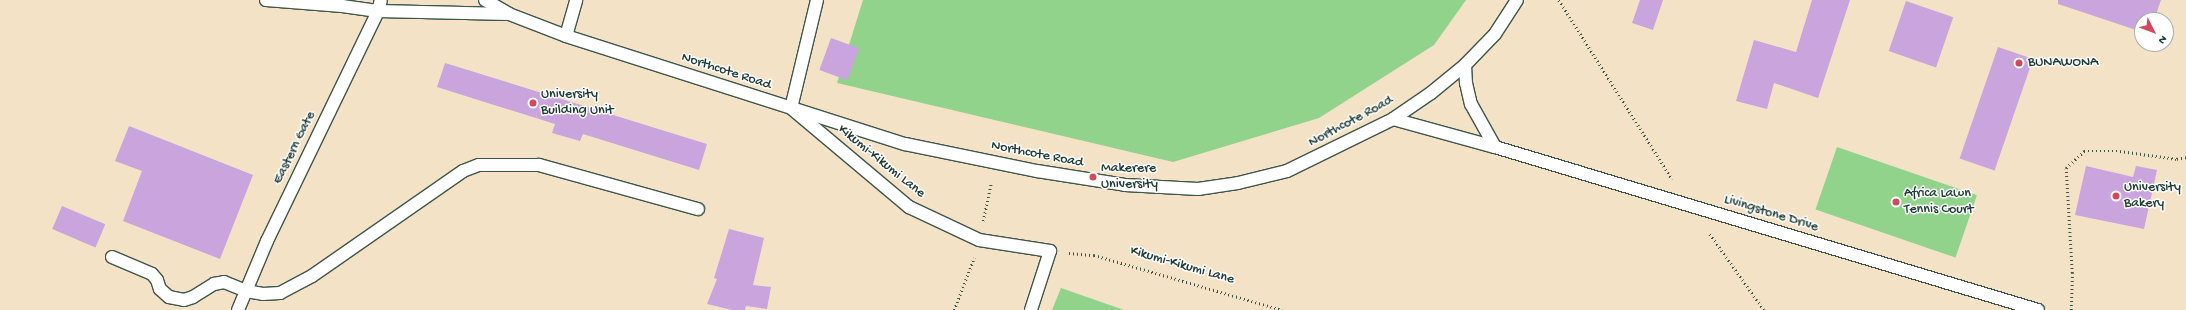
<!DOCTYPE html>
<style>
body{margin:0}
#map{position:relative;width:2186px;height:310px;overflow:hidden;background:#f3e2c6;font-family:"Gochi Hand",sans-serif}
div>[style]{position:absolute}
.green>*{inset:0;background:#91d38b;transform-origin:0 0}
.building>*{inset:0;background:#c9a4dd;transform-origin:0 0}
.path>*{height:2.5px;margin-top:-1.25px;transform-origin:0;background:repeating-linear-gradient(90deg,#3f564a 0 1px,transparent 0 4px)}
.roads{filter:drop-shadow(1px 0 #3f564a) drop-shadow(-1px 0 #3f564a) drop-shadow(0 1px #3f564a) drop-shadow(0 -1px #3f564a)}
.service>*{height:12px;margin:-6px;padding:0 6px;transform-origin:6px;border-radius:6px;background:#fff}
.dots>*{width:11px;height:11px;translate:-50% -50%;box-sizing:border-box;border:2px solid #fff;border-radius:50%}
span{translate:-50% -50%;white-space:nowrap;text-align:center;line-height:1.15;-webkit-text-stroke:3px #fff;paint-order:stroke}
.poi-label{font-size:14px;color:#1f3d34}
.left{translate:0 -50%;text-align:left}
.street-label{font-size:14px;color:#1f3d34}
.north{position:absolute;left:2134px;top:12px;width:40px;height:40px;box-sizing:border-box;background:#fff;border:1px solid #a5b1ae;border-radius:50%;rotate:132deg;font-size:11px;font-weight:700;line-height:16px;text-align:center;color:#1f3d34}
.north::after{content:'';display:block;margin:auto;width:14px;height:18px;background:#d1495b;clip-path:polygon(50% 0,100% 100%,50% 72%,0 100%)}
</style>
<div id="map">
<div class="green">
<i style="clip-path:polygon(863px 0,1466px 0,1434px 45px,1319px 118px,1173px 162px,837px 83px)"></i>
<i style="left:1837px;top:147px;width:148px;height:66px;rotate:19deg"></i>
<i style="clip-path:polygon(1061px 288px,1124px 310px,1052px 310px)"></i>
</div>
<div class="building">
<i style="clip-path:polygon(1640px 0,1663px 0,1653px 30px,1632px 23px)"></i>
<i style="clip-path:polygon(1812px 0,1850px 0,1818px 98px,1774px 83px,1767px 109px,1736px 101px,1754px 40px,1796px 52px)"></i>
<i style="clip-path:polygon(2058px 0,2161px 0,2154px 20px,2142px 20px,2142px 32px,2058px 4px)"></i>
<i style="left:1906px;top:1px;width:50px;height:53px;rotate:19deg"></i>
<i style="left:831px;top:38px;width:30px;height:34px;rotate:20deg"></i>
<i style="left:1998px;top:47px;width:37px;height:118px;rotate:19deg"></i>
<i style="clip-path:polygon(445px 63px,707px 144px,699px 170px,583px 134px,580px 141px,552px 133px,555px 124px,437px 87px)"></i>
<i style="clip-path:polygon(129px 126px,253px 175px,220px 259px,123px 221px,142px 171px,115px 161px)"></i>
<i style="clip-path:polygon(2086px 166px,2133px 177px,2136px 166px,2157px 170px,2144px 229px,2075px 215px)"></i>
<i style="left:62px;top:206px;width:47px;height:25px;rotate:23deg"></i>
<i style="clip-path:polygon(729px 229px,764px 238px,753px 285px,771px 287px,767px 309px,746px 306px,745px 310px,732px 310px,707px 304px,717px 279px,714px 278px)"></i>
</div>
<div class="path">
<i style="left:1559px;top:0;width:212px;rotate:57.7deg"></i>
<i style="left:983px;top:221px;width:39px;rotate:-78deg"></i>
<i style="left:1710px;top:234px;width:93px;rotate:54.6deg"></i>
<i style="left:1069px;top:253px;width:25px;rotate:5deg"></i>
<i style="left:1094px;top:255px;width:196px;rotate:16.3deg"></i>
<i style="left:954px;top:310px;width:56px;rotate:-69deg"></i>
<i style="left:2071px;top:310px;width:37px;rotate:-88deg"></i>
<i style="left:2072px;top:273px;width:105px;rotate:-93.3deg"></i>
<i style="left:2066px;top:168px;width:25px;rotate:-43deg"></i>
<i style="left:2084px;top:151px;width:36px"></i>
<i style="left:2120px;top:151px;width:58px;rotate:8deg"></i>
<i style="left:2177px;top:159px;width:9px;rotate:-13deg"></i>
</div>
<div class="roads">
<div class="service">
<i style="left:266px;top:0;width:76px;rotate:4.5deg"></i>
<i style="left:342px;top:6px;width:36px;rotate:8deg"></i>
<i style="left:378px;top:11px;width:130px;rotate:1.3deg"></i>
<i style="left:485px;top:0;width:28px;rotate:30deg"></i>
<i style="left:509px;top:14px;width:61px;rotate:21.1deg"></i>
<i style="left:566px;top:36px;width:356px;rotate:17.7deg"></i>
<i style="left:905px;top:144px;width:135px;rotate:11.6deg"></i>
<i style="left:1037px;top:171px;width:89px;rotate:9deg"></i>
<i style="left:1125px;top:185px;width:73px;rotate:3.1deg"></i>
<i style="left:1198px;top:189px;width:40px;rotate:-8.5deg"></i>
<i style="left:1238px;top:183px;width:50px;rotate:-13.8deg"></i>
<i style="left:1287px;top:171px;width:118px;rotate:-26.1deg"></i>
<i style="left:1393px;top:119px;width:46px;rotate:-34.4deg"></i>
<i style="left:1431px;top:93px;width:44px;rotate:-39.5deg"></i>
<i style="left:1465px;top:65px;width:43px;rotate:-45.9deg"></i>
<i style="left:1495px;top:34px;width:40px;rotate:-57.1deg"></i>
<i style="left:817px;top:0;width:111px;rotate:103.5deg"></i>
<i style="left:791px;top:108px;width:154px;rotate:40deg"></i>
<i style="left:909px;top:207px;width:77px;rotate:25.2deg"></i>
<i style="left:979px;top:240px;width:72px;rotate:8.8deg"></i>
<i style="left:1050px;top:251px;width:62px;rotate:107.9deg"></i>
<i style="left:566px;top:36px;width:37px;rotate:-74deg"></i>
<i style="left:1465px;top:65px;width:18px;rotate:87deg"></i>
<i style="left:1466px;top:83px;width:22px;rotate:77deg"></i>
<i style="left:1471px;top:104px;width:49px;rotate:60.8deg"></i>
<i style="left:1393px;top:119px;width:106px;rotate:15.4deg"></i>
<i style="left:1495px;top:147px;width:567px;rotate:16.71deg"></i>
<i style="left:112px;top:257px;width:43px;rotate:23deg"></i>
<i style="left:152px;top:274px;width:8px;rotate:50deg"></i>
<i style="left:157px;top:280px;width:9px;rotate:72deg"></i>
<i style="left:160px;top:289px;width:12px;rotate:42deg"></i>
<i style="left:169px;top:297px;width:15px;rotate:11deg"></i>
<i style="left:184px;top:300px;width:9px;rotate:-18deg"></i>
<i style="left:193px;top:297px;width:25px;rotate:-32deg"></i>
<i style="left:214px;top:284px;width:10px;rotate:-11deg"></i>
<i style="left:224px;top:282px;width:24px;rotate:22deg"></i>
<i style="left:246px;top:291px;width:17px;rotate:10deg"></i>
<i style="left:263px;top:294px;width:17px;rotate:-3deg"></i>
<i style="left:280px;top:293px;width:36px;rotate:-28deg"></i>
<i style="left:312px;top:276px;width:184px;rotate:-34.8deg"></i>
<i style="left:463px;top:171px;width:17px;rotate:-21deg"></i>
<i style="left:479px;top:165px;width:60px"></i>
<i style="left:539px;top:165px;width:165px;rotate:15.5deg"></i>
<i style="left:238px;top:310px;width:75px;rotate:-67.2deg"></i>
<i style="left:267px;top:241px;width:255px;rotate:-64.2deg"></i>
<i style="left:378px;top:11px;width:11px;rotate:-75deg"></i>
</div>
</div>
<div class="dots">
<i style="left:2019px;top:63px;background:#d1495b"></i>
<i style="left:533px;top:103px;background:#d1495b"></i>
<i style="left:1093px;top:177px;background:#d1495b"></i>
<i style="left:2116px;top:196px;background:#d1495b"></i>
<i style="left:1896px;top:202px;background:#d1495b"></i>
</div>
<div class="poi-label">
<span class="left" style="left:2028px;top:63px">BUNAWONA</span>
<span class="left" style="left:541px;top:103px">University<br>Building Unit</span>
<span class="left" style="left:1101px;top:177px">Makerere<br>University</span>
<span class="left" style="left:2124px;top:196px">University<br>Bakery</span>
<span class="left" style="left:1904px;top:202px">Africa Lawn<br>Tennis Court</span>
</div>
<div class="street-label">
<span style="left:726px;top:72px;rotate:18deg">Northcote Road</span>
<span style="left:1351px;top:122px;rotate:-28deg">Northcote Road</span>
<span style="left:295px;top:148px;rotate:-64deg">Eastern Gate</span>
<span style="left:1037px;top:155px;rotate:11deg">Northcote Road</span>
<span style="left:881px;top:162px;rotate:39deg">Kikumi-Kikumi Lane</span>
<span style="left:1771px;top:214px;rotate:17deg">Livingstone Drive</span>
<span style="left:1182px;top:266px;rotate:16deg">Kikumi-Kikumi Lane</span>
</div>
<div class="north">N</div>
</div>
